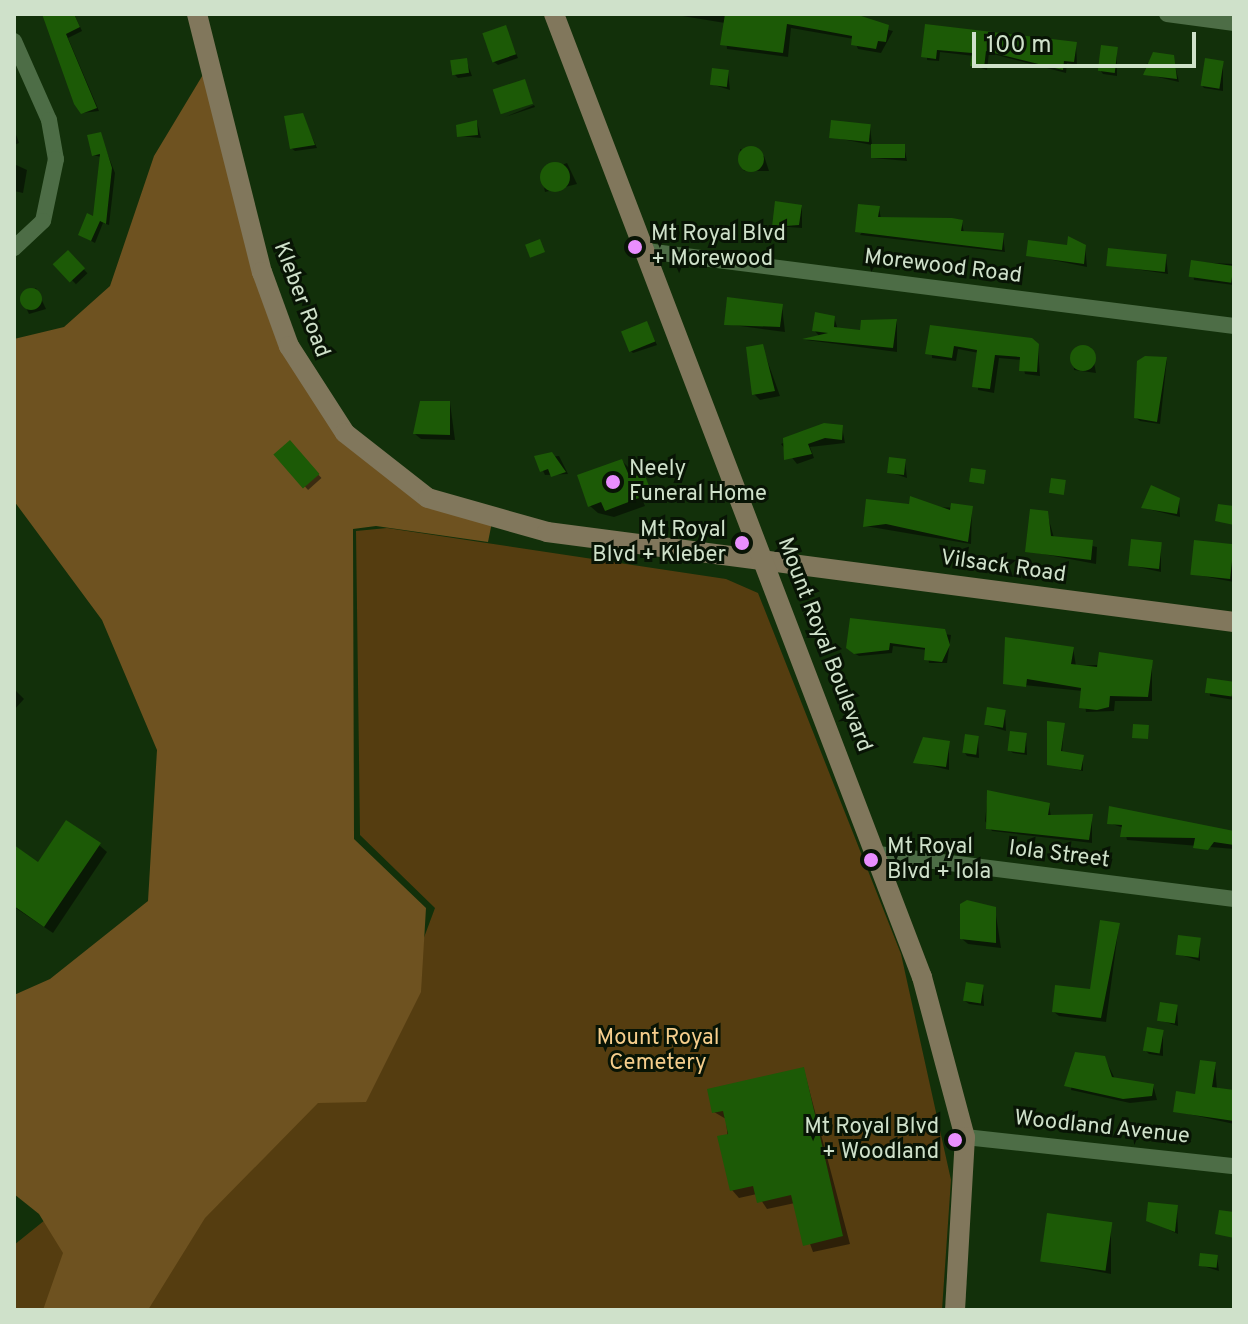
<!DOCTYPE html>
<style>
body{margin:0}
#map{position:relative;width:1248px;height:1324px;overflow:hidden;background:#12300a;font-family:Overpass,sans-serif}
div>[style]{position:absolute}
.green>*{inset:0;background:#553d10}
.forest>*{inset:0;background:#6e5220}
.shadow>*{inset:0;background:#0007;transform-origin:0 0}
.building>*{inset:0;background:#1c5a06;transform-origin:0 0}
.round{border-radius:50%}
.street>*{height:16px;margin:-8px;padding:0 8px;transform-origin:8px;border-radius:8px;background:#4d6d46}
.secondary>*{height:20px;margin:-10px;padding:0 10px;transform-origin:10px;border-radius:10px;background:#81775c}
.dots>*{width:22px;height:22px;translate:-50% -50%;box-sizing:border-box;border:4px solid #081405;border-radius:50%}
span{translate:-50% -50%;white-space:nowrap;text-align:center;line-height:1.15;-webkit-text-stroke:6px #081405;paint-order:stroke}
.poi-label{font-size:22px;color:#cfe1ca}
.left{translate:0 -50%;text-align:left}
.right{translate:-100% -50%;text-align:right}
.street-label{font-size:22px;color:#cfe1ca}
.park-label{font-size:22px;color:#f6ce8c}
.frame{position:absolute;inset:0;border:16px solid #cfe1ca;pointer-events:none}
.scale{position:absolute;left:972px;top:32px;width:224px;height:36px;box-sizing:border-box;border:4px solid #cfe1ca;border-top:0;padding-left:10px;font-size:24px;line-height:28px;white-space:nowrap;color:#cfe1ca;-webkit-text-stroke:6px #081405;paint-order:stroke}
</style>
<div id="map">
<div class="green">
<i style="clip-path:polygon(387px 528px,726px 579px,758px 593px,901px 954px,951px 1180px,942px 1310px,14px 1310px,14px 1245px,76px 1195px,413px 967px,435px 908px,360px 835px,356px 531px)"></i>
</div>
<div class="forest">
<i style="clip-path:polygon(210px 63px,270px 297px,361px 450px,492px 522px,488px 542px,376px 526px,353px 529px,354px 839px,426px 908px,421px 992px,366px 1102px,318px 1103px,205px 1218px,148px 1310px,43px 1310px,63px 1253px,39px 1214px,14px 1194px,14px 995px,50px 979px,148px 901px,157px 750px,102px 620px,14px 501px,14px 339px,64px 327px,110px 286px,154px 156px)"></i>
</div>
<div class="shadow">
<i style="clip-path:polygon(44px 14px,75px 16px,82px 31px,68px 38px,99px 111px,82px 113px)"></i>
<i style="clip-path:polygon(670px 14px,824px 14px,893px 31px,881px 53px,858px 49px,854px 39px,791px 28px,788px 57px,727px 49px,725px 23px)"></i>
<i style="clip-path:polygon(927px 26px,1076px 44px,1077px 65px,1067px 63px,1066px 73px,989px 53px,987px 70px,972px 65px,974px 56px,940px 52px,939px 61px,927px 60px)"></i>
<i style="clip-path:polygon(505px 28px,518px 58px,498px 65px,494px 62px)"></i>
<i style="clip-path:polygon(1117px 49px,1117px 76px,1103px 74px,1100px 70px)"></i>
<i style="clip-path:polygon(1173px 57px,1179px 82px,1145px 74px,1146px 64px)"></i>
<i style="clip-path:polygon(466px 60px,472px 76px,458px 78px,455px 75px)"></i>
<i style="clip-path:polygon(1223px 63px,1223px 91px,1204px 88px,1201px 84px)"></i>
<i style="clip-path:polygon(728px 72px,730px 90px,711px 84px)"></i>
<i style="clip-path:polygon(534px 105px,535px 107px,505px 117px)"></i>
<i style="clip-path:polygon(302px 115px,317px 148px,295px 151px,291px 148px)"></i>
<i style="clip-path:polygon(477px 122px,481px 138px,459px 136px)"></i>
<i style="clip-path:polygon(870px 126px,872px 145px,831px 137px)"></i>
<i style="clip-path:polygon(14px 129px,19px 143px,14px 145px)"></i>
<i style="clip-path:polygon(100px 135px,115px 173px,109px 225px,103px 223px,95px 243px,80px 235px,95px 219px,101px 157px,93px 155px)"></i>
<i style="clip-path:polygon(904px 146px,907px 161px,873px 158px)"></i>
<i style="clip-path:polygon(740px 149px,764px 156px,769px 171px,744px 171px)"></i>
<i style="clip-path:polygon(567px 163px,577px 184px,545px 192px,541px 173px)"></i>
<i style="clip-path:polygon(14px 164px,27px 170px,23px 193px,14px 191px)"></i>
<i style="clip-path:polygon(802px 207px,802px 228px,774px 226px)"></i>
<i style="clip-path:polygon(879px 208px,881px 219px,962px 222px,964px 233px,1003px 235px,1005px 252px,860px 235px)"></i>
<i style="clip-path:polygon(1085px 246px,1087px 267px,1028px 255px)"></i>
<i style="left:68px;top:253px;width:28px;height:16px;rotate:46deg"></i>
<i style="clip-path:polygon(1166px 256px,1168px 274px,1108px 265px)"></i>
<i style="clip-path:polygon(1192px 262px,1234px 264px,1234px 285px,1194px 280px)"></i>
<i style="clip-path:polygon(36px 288px,46px 309px,29px 314px,21px 297px)"></i>
<i style="clip-path:polygon(782px 306px,785px 332px,726px 324px)"></i>
<i style="clip-path:polygon(834px 317px,838px 330px,861px 333px,897px 321px,897px 352px,806px 340px,820px 337px,814px 330px)"></i>
<i style="clip-path:polygon(647px 323px,657px 345px,633px 353px,630px 350px)"></i>
<i style="clip-path:polygon(931px 327px,1038px 346px,1040px 376px,1025px 374px,1022px 360px,999px 358px,994px 393px,978px 390px,979px 353px,958px 349px,956px 361px,932px 358px)"></i>
<i style="clip-path:polygon(762px 346px,780px 396px,760px 400px,754px 394px)"></i>
<i style="clip-path:polygon(1091px 347px,1096px 373px,1074px 370px,1073px 350px)"></i>
<i style="clip-path:polygon(1167px 359px,1160px 424px,1140px 421px,1136px 418px)"></i>
<i style="clip-path:polygon(450px 403px,455px 440px,421px 439px,415px 434px)"></i>
<i style="clip-path:polygon(825px 425px,842px 427px,845px 443px,810px 447px,814px 458px,797px 464px,781px 444px)"></i>
<i style="left:290px;top:443px;width:47px;height:18px;rotate:48deg"></i>
<i style="clip-path:polygon(559px 456px,568px 474px,545px 475px,537px 458px)"></i>
<i style="clip-path:polygon(622px 461px,655px 494px,642px 499px,645px 506px,614px 517px,598px 513px,590px 506px)"></i>
<i style="clip-path:polygon(905px 461px,907px 478px,889px 472px)"></i>
<i style="clip-path:polygon(912px 498px,924px 507px,972px 508px,971px 544px,865px 526px,910px 506px)"></i>
<i style="clip-path:polygon(1179px 499px,1180px 517px,1144px 508px)"></i>
<i style="clip-path:polygon(1047px 513px,1054px 538px,1097px 547px,1096px 564px,1027px 551px)"></i>
<i style="clip-path:polygon(1161px 544px,1161px 572px,1129px 565px)"></i>
<i style="clip-path:polygon(1234px 553px,1234px 582px,1192px 574px)"></i>
<i style="clip-path:polygon(851px 620px,951px 635px,947px 663px,929px 663px,927px 650px,893px 646px,892px 653px,859px 656px,852px 652px)"></i>
<i style="clip-path:polygon(1073px 648px,1076px 666px,1152px 662px,1152px 701px,1115px 701px,1114px 711px,1086px 712px,1083px 691px,1005px 683px)"></i>
<i style="clip-path:polygon(1208px 680px,1234px 685px,1234px 700px,1210px 696px)"></i>
<i style="clip-path:polygon(14px 689px,24px 699px,14px 710px)"></i>
<i style="clip-path:polygon(1005px 712px,1006px 731px,986px 725px)"></i>
<i style="clip-path:polygon(1064px 725px,1062px 754px,1083px 756px,1083px 771px,1049px 764px)"></i>
<i style="clip-path:polygon(1026px 735px,1027px 755px,1013px 753px,1009px 750px)"></i>
<i style="clip-path:polygon(978px 738px,979px 758px,967px 756px,964px 752px)"></i>
<i style="clip-path:polygon(949px 743px,949px 770px,916px 762px)"></i>
<i style="clip-path:polygon(988px 793px,1049px 805px,1051px 817px,1092px 816px,1092px 843px,992px 831px,985px 821px)"></i>
<i style="clip-path:polygon(1109px 823px,1234px 832px,1234px 849px,1127px 840px,1124px 828px)"></i>
<i style="clip-path:polygon(99px 845px,107px 852px,53px 933px,14px 907px,14px 848px,39px 864px)"></i>
<i style="clip-path:polygon(995px 909px,1001px 948px,968px 944px,962px 939px)"></i>
<i style="clip-path:polygon(1119px 925px,1106px 1022px,1059px 1016px,1054px 1012px,1091px 991px)"></i>
<i style="clip-path:polygon(1200px 940px,1200px 961px,1178px 954px)"></i>
<i style="clip-path:polygon(983px 987px,984px 1006px,969px 1004px,965px 1001px)"></i>
<i style="clip-path:polygon(1177px 1006px,1178px 1026px,1159px 1020px)"></i>
<i style="clip-path:polygon(1163px 1032px,1163px 1056px,1149px 1054px,1146px 1051px)"></i>
<i style="clip-path:polygon(1075px 1054px,1104px 1057px,1115px 1079px,1153px 1085px,1157px 1100px,1130px 1103px,1071px 1090px)"></i>
<i style="clip-path:polygon(1215px 1064px,1217px 1090px,1234px 1092px,1234px 1124px,1175px 1111px,1197px 1096px)"></i>
<i style="clip-path:polygon(804px 1070px,850px 1244px,813px 1252px,795px 1203px,767px 1209px,757px 1194px,739px 1198px,732px 1190px,726px 1119px,714px 1112px)"></i>
<i style="clip-path:polygon(1177px 1207px,1178px 1234px,1148px 1220px)"></i>
<i style="clip-path:polygon(1111px 1224px,1111px 1274px,1043px 1261px)"></i>
<i style="clip-path:polygon(1217px 1257px,1219px 1271px,1200px 1265px)"></i>
</div>
<div class="building">
<i style="clip-path:polygon(42px 14px,74px 14px,80px 27px,66px 34px,97px 108px,81px 114px,74px 104px)"></i>
<i style="clip-path:polygon(725px 14px,855px 14px,889px 25px,886px 42px,878px 41px,876px 49px,851px 45px,852px 36px,787px 24px,783px 53px,720px 45px)"></i>
<i style="clip-path:polygon(925px 24px,1077px 42px,1074px 62px,1064px 61px,1063px 70px,986px 51px,984px 68px,970px 66px,972px 53px,937px 50px,936px 59px,921px 57px)"></i>
<i style="left:506px;top:25px;width:31px;height:25px;rotate:71deg"></i>
<i style="left:1101px;top:45px;width:17px;height:26px;rotate:7deg"></i>
<i style="clip-path:polygon(1153px 52px,1174px 55px,1177px 79px,1143px 75px)"></i>
<i style="left:467px;top:58px;width:15px;height:17px;rotate:82deg"></i>
<i style="left:1205px;top:58px;width:19px;height:28px;rotate:9deg"></i>
<i style="left:712px;top:68px;width:17px;height:17px;rotate:7deg"></i>
<i style="left:525px;top:79px;width:26px;height:34px;rotate:72deg"></i>
<i style="clip-path:polygon(303px 113px,315px 145px,290px 149px,284px 116px)"></i>
<i style="clip-path:polygon(477px 120px,478px 135px,457px 137px,456px 125px)"></i>
<i style="left:831px;top:120px;width:40px;height:18px;rotate:6deg"></i>
<i style="clip-path:polygon(101px 132px,112px 168px,106px 224px,100px 221px,91px 241px,78px 235px,87px 213px,93px 216px,100px 154px,92px 156px,87px 135px)"></i>
<i style="left:871px;top:144px;width:34px;height:14px"></i>
<i class="round" style="left:738px;top:146px;width:26px;height:26px"></i>
<i class="round" style="left:540px;top:162px;width:30px;height:30px"></i>
<i style="clip-path:polygon(775px 201px,802px 205px,799px 225px,772px 227px)"></i>
<i style="clip-path:polygon(858px 204px,880px 206px,878px 217px,952px 218px,963px 220px,961px 231px,1004px 233px,1002px 250px,855px 232px)"></i>
<i style="clip-path:polygon(1068px 236px,1086px 245px,1084px 264px,1026px 256px,1028px 240px,1067px 245px)"></i>
<i style="left:540px;top:239px;width:14px;height:16px;rotate:69deg"></i>
<i style="left:1108px;top:248px;width:59px;height:18px;rotate:6deg"></i>
<i style="left:68px;top:250px;width:25px;height:21px;rotate:47deg"></i>
<i style="left:1191px;top:260px;width:43px;height:17px;rotate:8deg"></i>
<i class="round" style="left:20px;top:288px;width:22px;height:22px"></i>
<i style="clip-path:polygon(727px 297px,783px 304px,780px 327px,724px 325px)"></i>
<i style="clip-path:polygon(815px 312px,835px 316px,834px 327px,860px 330px,861px 320px,897px 319px,893px 348px,802px 339px,828px 333px,812px 331px)"></i>
<i style="left:647px;top:321px;width:22px;height:28px;rotate:68deg"></i>
<i style="clip-path:polygon(930px 325px,1032px 338px,1039px 344px,1037px 372px,1019px 371px,1020px 357px,995px 355px,990px 389px,972px 387px,977px 350px,954px 346px,952px 358px,925px 354px)"></i>
<i style="clip-path:polygon(763px 344px,775px 391px,752px 395px,746px 347px)"></i>
<i class="round" style="left:1070px;top:345px;width:26px;height:26px"></i>
<i style="clip-path:polygon(1145px 356px,1167px 357px,1157px 422px,1134px 418px,1137px 361px)"></i>
<i style="clip-path:polygon(420px 401px,450px 401px,450px 435px,413px 434px)"></i>
<i style="clip-path:polygon(824px 423px,843px 425px,842px 440px,825px 438px,808px 444px,812px 454px,784px 460px,783px 438px)"></i>
<i style="left:290px;top:440px;width:45px;height:22px;rotate:49deg"></i>
<i style="clip-path:polygon(552px 452px,566px 472px,551px 477px,548px 469px,540px 472px,534px 456px)"></i>
<i style="left:889px;top:457px;width:17px;height:16px;rotate:7deg"></i>
<i style="clip-path:polygon(622px 459px,630px 478px,644px 473px,649px 486px,636px 491px,639px 498px,605px 511px,601px 502px,588px 507px,577px 475px)"></i>
<i style="left:971px;top:468px;width:15px;height:14px;rotate:8deg"></i>
<i style="left:1051px;top:478px;width:15px;height:15px;rotate:8deg"></i>
<i style="clip-path:polygon(1151px 485px,1180px 498px,1177px 514px,1141px 508px)"></i>
<i style="clip-path:polygon(910px 496px,950px 510px,951px 503px,973px 506px,968px 542px,886px 524px,863px 527px,866px 499px,909px 504px)"></i>
<i style="clip-path:polygon(1218px 504px,1234px 506px,1234px 525px,1215px 521px)"></i>
<i style="clip-path:polygon(1030px 509px,1048px 511px,1051px 536px,1093px 540px,1091px 560px,1025px 552px)"></i>
<i style="left:1131px;top:539px;width:31px;height:27px;rotate:6deg"></i>
<i style="left:1194px;top:540px;width:40px;height:35px;rotate:6deg"></i>
<i style="clip-path:polygon(850px 618px,945px 629px,950px 645px,942px 662px,924px 660px,925px 648px,890px 643px,889px 650px,854px 654px,846px 648px)"></i>
<i style="clip-path:polygon(1005px 637px,1074px 647px,1071px 664px,1097px 667px,1099px 652px,1153px 660px,1148px 697px,1110px 696px,1109px 707px,1097px 710px,1079px 708px,1081px 688px,1027px 679px,1026px 687px,1003px 684px)"></i>
<i style="left:1207px;top:678px;width:27px;height:15px;rotate:8deg"></i>
<i style="left:987px;top:707px;width:19px;height:18px;rotate:9deg"></i>
<i style="clip-path:polygon(1047px 721px,1065px 723px,1061px 751px,1084px 755px,1081px 770px,1047px 765px)"></i>
<i style="left:1133px;top:724px;width:16px;height:14px;rotate:4deg"></i>
<i style="left:1010px;top:731px;width:17px;height:20px;rotate:7deg"></i>
<i style="left:965px;top:734px;width:14px;height:19px;rotate:8deg"></i>
<i style="clip-path:polygon(923px 737px,950px 741px,946px 767px,913px 763px)"></i>
<i style="clip-path:polygon(987px 790px,1050px 803px,1048px 815px,1093px 814px,1089px 840px,986px 829px)"></i>
<i style="clip-path:polygon(1109px 806px,1234px 831px,1234px 845px,1214px 842px,1208px 850px,1193px 848px,1195px 838px,1120px 837px,1122px 825px,1107px 824px)"></i>
<i style="clip-path:polygon(66px 820px,101px 843px,44px 927px,14px 906px,14px 845px,38px 862px)"></i>
<i style="clip-path:polygon(967px 900px,996px 907px,996px 943px,960px 939px,960px 904px)"></i>
<i style="clip-path:polygon(1100px 920px,1120px 923px,1101px 1018px,1052px 1012px,1055px 985px,1090px 989px)"></i>
<i style="left:1178px;top:935px;width:23px;height:20px;rotate:7deg"></i>
<i style="left:966px;top:982px;width:18px;height:19px;rotate:9deg"></i>
<i style="left:1160px;top:1002px;width:18px;height:19px;rotate:9deg"></i>
<i style="left:1147px;top:1027px;width:17px;height:24px;rotate:10deg"></i>
<i style="clip-path:polygon(1075px 1052px,1105px 1056px,1112px 1077px,1154px 1084px,1152px 1096px,1123px 1099px,1064px 1086px)"></i>
<i style="clip-path:polygon(1200px 1060px,1216px 1062px,1212px 1087px,1234px 1090px,1234px 1121px,1173px 1112px,1176px 1091px,1195px 1094px)"></i>
<i style="clip-path:polygon(804px 1067px,843px 1236px,803px 1246px,791px 1195px,757px 1203px,753px 1186px,730px 1191px,717px 1136px,728px 1134px,723px 1111px,712px 1113px,707px 1089px)"></i>
<i style="clip-path:polygon(1148px 1202px,1178px 1205px,1175px 1232px,1146px 1221px)"></i>
<i style="clip-path:polygon(1219px 1210px,1234px 1212px,1234px 1238px,1215px 1234px)"></i>
<i style="left:1047px;top:1213px;width:66px;height:49px;rotate:8deg"></i>
<i style="left:1200px;top:1253px;width:18px;height:13px;rotate:6deg"></i>
</div>
<div class="street">
<i style="left:1167px;top:14px;width:68px;rotate:7.7deg"></i>
<i style="left:14px;top:41px;width:86px;rotate:66.1deg"></i>
<i style="left:49px;top:120px;width:40px;rotate:80deg"></i>
<i style="left:56px;top:159px;width:63px;rotate:101.8deg"></i>
<i style="left:43px;top:221px;width:40px;rotate:137deg"></i>
<i style="left:646px;top:251px;width:593px;rotate:7.27deg"></i>
<i style="left:878px;top:854px;width:359px;rotate:7.2deg"></i>
<i style="left:965px;top:1137px;width:271px;rotate:6.2deg"></i>
</div>
<div class="secondary">
<i style="left:197px;top:14px;width:266px;rotate:75.9deg"></i>
<i style="left:262px;top:272px;width:79px;rotate:70deg"></i>
<i style="left:289px;top:346px;width:103px;rotate:57.2deg"></i>
<i style="left:345px;top:433px;width:105px;rotate:38.1deg"></i>
<i style="left:428px;top:498px;width:124px;rotate:15.9deg"></i>
<i style="left:547px;top:532px;width:693px;rotate:7.46deg"></i>
<i style="left:554px;top:14px;width:1031px;rotate:69.09deg"></i>
<i style="left:922px;top:977px;width:166px;rotate:75deg"></i>
<i style="left:965px;top:1137px;width:173px;rotate:93.3deg"></i>
</div>
<div class="dots">
<i style="left:635px;top:247px;background:#e98efe"></i>
<i style="left:613px;top:482px;background:#e98efe"></i>
<i style="left:742px;top:543px;background:#e98efe"></i>
<i style="left:871px;top:860px;background:#e98efe"></i>
<i style="left:955px;top:1140px;background:#e98efe"></i>
</div>
<div class="poi-label">
<span class="left" style="left:651px;top:247px">Mt Royal Blvd<br>+ Morewood</span>
<span class="left" style="left:629px;top:482px">Neely<br>Funeral Home</span>
<span class="right" style="left:726px;top:543px">Mt Royal<br>Blvd + Kleber</span>
<span class="left" style="left:887px;top:860px">Mt Royal<br>Blvd + Iola</span>
<span class="right" style="left:939px;top:1140px">Mt Royal Blvd<br>+ Woodland</span>
</div>
<div class="street-label">
<span style="left:943px;top:267px;rotate:7deg">Morewood Road</span>
<span style="left:301px;top:300px;rotate:69deg">Kleber Road</span>
<span style="left:1003px;top:567px;rotate:8deg">Vilsack Road</span>
<span style="left:824px;top:645px;rotate:69deg">Mount Royal Boulevard</span>
<span style="left:1059px;top:855px;rotate:7deg">Iola Street</span>
<span style="left:1102px;top:1128px;rotate:6deg">Woodland Avenue</span>
</div>
<div class="park-label">
<span style="left:658px;top:1051px">Mount Royal<br>Cemetery</span>
</div>
<div class="frame"></div>
<div class="scale">100 m</div>
</div>
